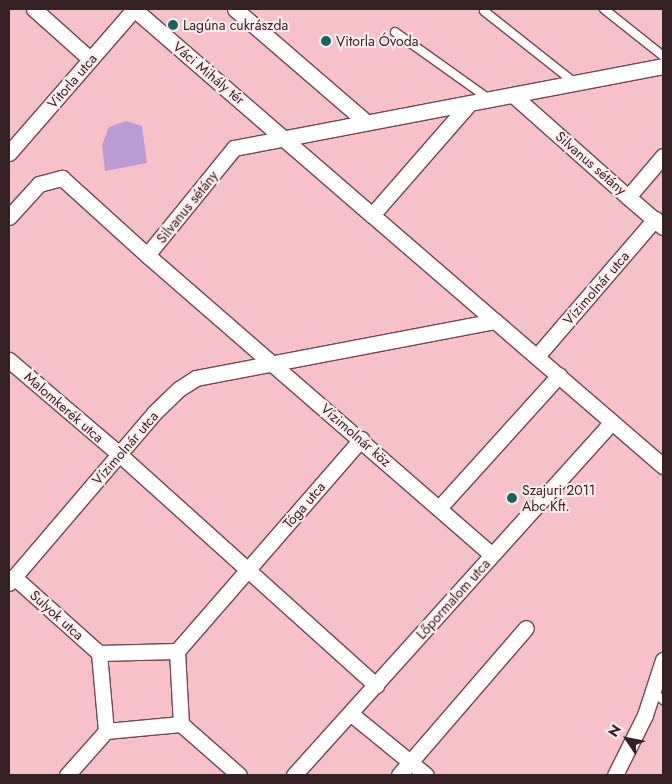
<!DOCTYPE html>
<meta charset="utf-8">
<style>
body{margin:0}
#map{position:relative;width:672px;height:784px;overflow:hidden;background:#f7c1c9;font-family:Jost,sans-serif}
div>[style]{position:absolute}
.green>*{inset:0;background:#b99cd2}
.roads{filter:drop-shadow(1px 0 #74474f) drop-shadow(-1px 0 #74474f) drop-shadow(0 1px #74474f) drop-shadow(0 -1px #74474f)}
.service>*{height:8px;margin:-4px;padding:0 4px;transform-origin:4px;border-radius:4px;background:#fff}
.minor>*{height:15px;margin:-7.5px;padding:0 7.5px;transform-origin:7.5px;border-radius:7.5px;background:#fff}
.dots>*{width:14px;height:14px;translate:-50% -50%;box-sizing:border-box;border:2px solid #ffeef0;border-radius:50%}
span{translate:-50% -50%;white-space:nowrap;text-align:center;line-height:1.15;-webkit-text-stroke:4px #ffeef0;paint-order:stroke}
.poi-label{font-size:14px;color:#352124}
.left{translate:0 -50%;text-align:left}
.street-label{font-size:14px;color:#352124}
.frame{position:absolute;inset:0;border:10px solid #352124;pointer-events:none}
.north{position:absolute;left:602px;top:714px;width:50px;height:50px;-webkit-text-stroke:4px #ffeef0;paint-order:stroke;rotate:304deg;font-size:14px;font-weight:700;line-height:20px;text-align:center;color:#352124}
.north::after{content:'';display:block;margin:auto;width:18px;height:22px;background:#352124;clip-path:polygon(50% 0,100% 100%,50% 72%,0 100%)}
</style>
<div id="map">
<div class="green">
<i style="clip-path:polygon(126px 121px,142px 126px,147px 163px,105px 171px,102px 145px,109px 127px)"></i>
</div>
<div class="roads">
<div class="service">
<i style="left:604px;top:9px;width:75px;rotate:38.5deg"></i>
<i style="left:484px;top:11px;width:115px;rotate:38.3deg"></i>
<i style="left:395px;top:32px;width:115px;rotate:35.5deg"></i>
<i style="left:653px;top:692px;width:13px;rotate:39deg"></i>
</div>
<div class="minor">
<i style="left:34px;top:9px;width:75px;rotate:41.8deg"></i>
<i style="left:134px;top:9px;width:315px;rotate:40.9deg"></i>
<i style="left:372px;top:215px;width:147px;rotate:-48.9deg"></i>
<i style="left:235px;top:9px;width:173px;rotate:40.8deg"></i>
<i style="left:513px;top:95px;width:154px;rotate:41.6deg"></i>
<i style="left:628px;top:197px;width:54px;rotate:-49.5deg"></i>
<i style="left:9px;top:153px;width:191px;rotate:-49deg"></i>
<i style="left:628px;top:197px;width:46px;rotate:40.6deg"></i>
<i style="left:372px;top:215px;width:162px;rotate:40.8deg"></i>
<i style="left:9px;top:217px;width:45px;rotate:-47.7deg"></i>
<i style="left:39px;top:184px;width:24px;rotate:-15deg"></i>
<i style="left:62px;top:178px;width:115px;rotate:42.2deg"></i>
<i style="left:147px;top:255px;width:138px;rotate:-50.9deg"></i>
<i style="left:234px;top:148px;width:437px;rotate:-10.8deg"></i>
<i style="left:147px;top:255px;width:457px;rotate:41deg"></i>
<i style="left:537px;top:356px;width:181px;rotate:-49.3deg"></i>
<i style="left:9px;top:360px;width:145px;rotate:40.5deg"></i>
<i style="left:119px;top:454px;width:346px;rotate:42deg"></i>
<i style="left:439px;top:508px;width:179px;rotate:-47.9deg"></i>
<i style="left:14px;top:577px;width:114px;rotate:41.8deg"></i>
<i style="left:99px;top:653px;width:78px;rotate:84.9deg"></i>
<i style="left:106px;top:731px;width:75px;rotate:-5.3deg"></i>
<i style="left:181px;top:724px;width:77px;rotate:41.3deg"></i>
<i style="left:9px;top:583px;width:223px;rotate:-49.5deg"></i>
<i style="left:154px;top:413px;width:35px;rotate:-44deg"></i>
<i style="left:179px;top:389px;width:20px;rotate:-33deg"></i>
<i style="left:196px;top:378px;width:304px;rotate:-10.8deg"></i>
<i style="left:495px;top:321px;width:222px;rotate:40.8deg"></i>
<i style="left:177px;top:651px;width:281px;rotate:-49deg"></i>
<i style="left:99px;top:653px;width:78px;rotate:-1.5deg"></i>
<i style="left:177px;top:651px;width:73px;rotate:86.9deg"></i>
<i style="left:350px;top:713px;width:98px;rotate:39.2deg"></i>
<i style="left:67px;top:775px;width:59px;rotate:-48.4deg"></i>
<i style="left:294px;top:775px;width:475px;rotate:-48deg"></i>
<i style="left:399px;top:775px;width:194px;rotate:-49.2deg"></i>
<i style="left:615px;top:775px;width:67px;rotate:-63.4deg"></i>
<i style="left:645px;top:715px;width:58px;rotate:-71.9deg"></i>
</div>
</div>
<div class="dots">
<i style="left:173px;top:25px;background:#16635f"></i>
<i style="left:326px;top:41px;background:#16635f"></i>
<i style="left:512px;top:498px;background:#16635f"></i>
</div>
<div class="poi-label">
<span class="left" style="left:183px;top:25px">Lagúna cukrászda</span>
<span class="left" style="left:336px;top:41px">Vitorla Óvoda</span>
<span class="left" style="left:522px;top:498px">Szajuri 2011<br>Abc Kft.</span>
</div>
<div class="street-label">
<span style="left:209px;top:73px;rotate:40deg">Váci Mihály tér</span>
<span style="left:72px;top:81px;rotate:-49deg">Vitorla utca</span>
<span style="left:591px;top:163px;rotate:41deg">Silvanus sétány</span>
<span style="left:187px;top:207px;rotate:-51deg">Silvanus sétány</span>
<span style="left:596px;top:288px;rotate:-49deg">Vízimolnár utca</span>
<span style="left:64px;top:407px;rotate:41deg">Malomkerék utca</span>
<span style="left:356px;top:435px;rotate:41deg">Vízimolnár köz</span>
<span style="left:125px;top:448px;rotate:-49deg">Vízimolnár utca</span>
<span style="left:304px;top:505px;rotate:-49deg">Tóga utca</span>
<span style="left:453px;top:599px;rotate:-48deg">Lőpormalom utca</span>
<span style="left:57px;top:615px;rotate:42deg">Sulyok utca</span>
</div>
<div class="frame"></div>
<div class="north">N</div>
</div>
